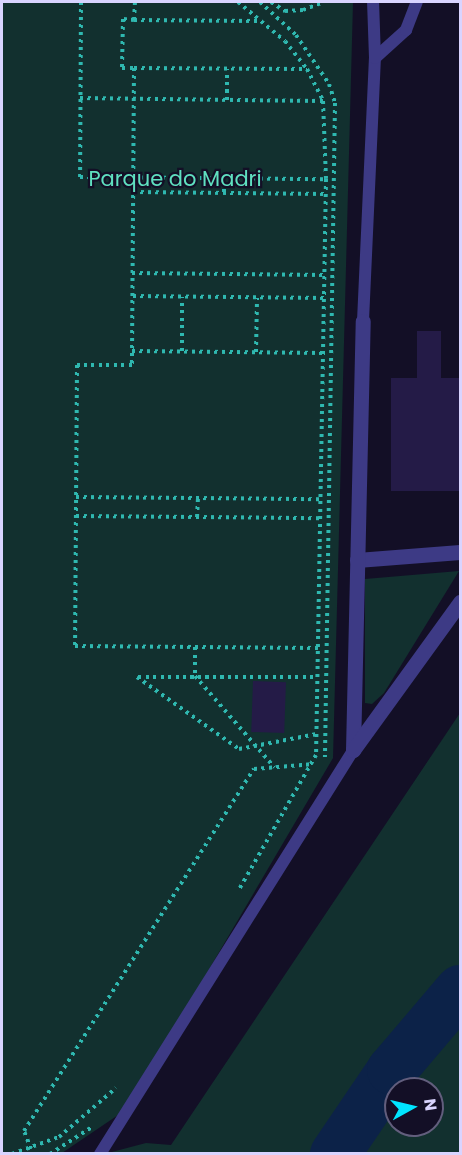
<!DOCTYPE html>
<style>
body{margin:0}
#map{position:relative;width:462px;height:1155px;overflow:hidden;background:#130f26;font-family:Poppins,sans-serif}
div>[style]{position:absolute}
.green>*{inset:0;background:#12302f}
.river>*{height:50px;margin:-25px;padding:0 25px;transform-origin:25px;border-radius:25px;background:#0c2248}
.building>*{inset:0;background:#241b47;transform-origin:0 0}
.path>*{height:4px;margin-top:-2px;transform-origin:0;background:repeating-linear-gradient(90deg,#2fb8b0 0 3px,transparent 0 7.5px)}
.service>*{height:12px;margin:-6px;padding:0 6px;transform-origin:6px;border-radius:6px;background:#3d3a85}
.minor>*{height:15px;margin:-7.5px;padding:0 7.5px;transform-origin:7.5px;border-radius:7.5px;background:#3d3a85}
span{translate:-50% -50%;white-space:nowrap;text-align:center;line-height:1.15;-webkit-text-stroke:4.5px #130f26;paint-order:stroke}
.park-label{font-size:21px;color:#5fe0c0}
.frame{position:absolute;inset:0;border:3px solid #d9d4ff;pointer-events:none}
.north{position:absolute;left:384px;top:1077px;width:60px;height:60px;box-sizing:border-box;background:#130f26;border:2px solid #625e7d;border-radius:50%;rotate:82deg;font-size:16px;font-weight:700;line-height:24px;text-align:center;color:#d9d4ff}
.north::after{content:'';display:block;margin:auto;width:21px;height:27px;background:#00e5ff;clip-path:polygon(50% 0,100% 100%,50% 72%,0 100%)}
</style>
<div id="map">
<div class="green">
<i style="clip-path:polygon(2px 2px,353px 2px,333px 758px,127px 1109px,62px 1153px,2px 1153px)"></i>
<i style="clip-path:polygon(459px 571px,384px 693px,372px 704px,365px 703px,365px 579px)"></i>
<i style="clip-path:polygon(evenodd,460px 713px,460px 1153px,108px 1153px,146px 1143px,171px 1145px,460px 713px,396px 1089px,432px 1089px,432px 1125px,396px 1125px,396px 1089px)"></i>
</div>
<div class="river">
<i style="left:335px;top:1154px;width:102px;rotate:-55.8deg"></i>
<i style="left:392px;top:1070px;width:105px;rotate:-49.6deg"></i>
</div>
<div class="building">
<i style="clip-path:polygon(417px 331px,441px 331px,441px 378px,460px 378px,460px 491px,391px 491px,391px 378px,417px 378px)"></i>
<i style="left:253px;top:681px;width:33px;height:51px;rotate:2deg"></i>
</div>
<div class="path">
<i style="left:81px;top:2px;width:175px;rotate:90.3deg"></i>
<i style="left:80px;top:177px;width:246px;rotate:0.5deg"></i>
<i style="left:135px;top:2px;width:18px;rotate:93deg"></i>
<i style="left:134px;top:20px;width:11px;rotate:-175deg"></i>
<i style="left:123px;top:19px;width:49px;rotate:91.2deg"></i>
<i style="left:122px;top:68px;width:12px"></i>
<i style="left:134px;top:68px;width:297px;rotate:90.4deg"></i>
<i style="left:132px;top:365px;width:55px;rotate:180deg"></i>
<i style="left:77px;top:365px;width:281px;rotate:90.4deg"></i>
<i style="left:75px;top:646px;width:243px;rotate:0.5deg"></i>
<i style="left:238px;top:2px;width:61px;rotate:39.7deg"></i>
<i style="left:285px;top:41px;width:36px;rotate:52deg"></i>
<i style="left:307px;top:69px;width:36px;rotate:63deg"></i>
<i style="left:323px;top:101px;width:78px;rotate:87.8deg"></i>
<i style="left:326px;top:179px;width:576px;rotate:90.99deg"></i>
<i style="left:316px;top:755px;width:157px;rotate:119.8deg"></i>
<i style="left:260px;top:2px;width:49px;rotate:42.5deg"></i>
<i style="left:296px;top:35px;width:59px;rotate:56deg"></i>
<i style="left:329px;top:84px;width:20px;rotate:72deg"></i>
<i style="left:335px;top:103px;width:654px;rotate:90.88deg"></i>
<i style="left:271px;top:2px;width:17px;rotate:33deg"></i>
<i style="left:285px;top:11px;width:18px;rotate:-3deg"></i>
<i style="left:303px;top:10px;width:22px;rotate:-21deg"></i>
<i style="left:134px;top:20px;width:126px;rotate:0.5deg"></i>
<i style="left:134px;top:68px;width:173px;rotate:0.3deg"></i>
<i style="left:80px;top:98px;width:243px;rotate:0.7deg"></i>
<i style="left:227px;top:100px;width:31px;rotate:-90deg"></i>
<i style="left:133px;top:192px;width:193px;rotate:0.6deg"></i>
<i style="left:224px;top:192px;width:14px;rotate:-90deg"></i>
<i style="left:132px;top:273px;width:193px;rotate:0.6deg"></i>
<i style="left:133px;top:296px;width:192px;rotate:0.6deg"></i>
<i style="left:132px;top:351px;width:192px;rotate:0.6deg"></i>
<i style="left:182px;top:351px;width:54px;rotate:-90deg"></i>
<i style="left:256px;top:352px;width:54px;rotate:-88.9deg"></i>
<i style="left:76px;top:497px;width:245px;rotate:0.5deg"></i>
<i style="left:76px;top:516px;width:245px;rotate:0.5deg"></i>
<i style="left:197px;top:517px;width:19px;rotate:-87deg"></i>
<i style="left:195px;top:647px;width:29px;rotate:90deg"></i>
<i style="left:195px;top:676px;width:121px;rotate:49deg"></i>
<i style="left:137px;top:677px;width:125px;rotate:35.2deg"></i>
<i style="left:239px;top:749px;width:79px;rotate:-10.9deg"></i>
<i style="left:138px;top:677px;width:180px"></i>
<i style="left:31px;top:1149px;width:19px;rotate:-111deg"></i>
<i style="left:24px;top:1131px;width:429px;rotate:-57.6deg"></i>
<i style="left:254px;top:769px;width:60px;rotate:-4.8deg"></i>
<i style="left:12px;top:1154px;width:50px;rotate:-19.9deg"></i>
<i style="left:59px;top:1137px;width:75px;rotate:-40.7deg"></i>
<i style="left:50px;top:1154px;width:50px;rotate:-32.7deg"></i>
</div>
<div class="service">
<i style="left:375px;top:58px;width:42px;rotate:-42.1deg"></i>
<i style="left:406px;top:30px;width:30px;rotate:-69deg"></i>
<i style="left:363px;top:321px;width:263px;rotate:-87.4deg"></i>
<i style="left:375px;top:58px;width:56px;rotate:-92deg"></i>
<i style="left:100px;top:1154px;width:477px;rotate:-57.9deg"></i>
</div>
<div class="minor">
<i style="left:357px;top:560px;width:103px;rotate:-4.4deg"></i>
<i style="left:353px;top:750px;width:429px;rotate:-88.7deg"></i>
<i style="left:353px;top:750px;width:183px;rotate:-54.1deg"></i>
</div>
<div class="park-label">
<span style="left:175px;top:179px">Parque do Madri</span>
</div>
<div class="frame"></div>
<div class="north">N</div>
</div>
